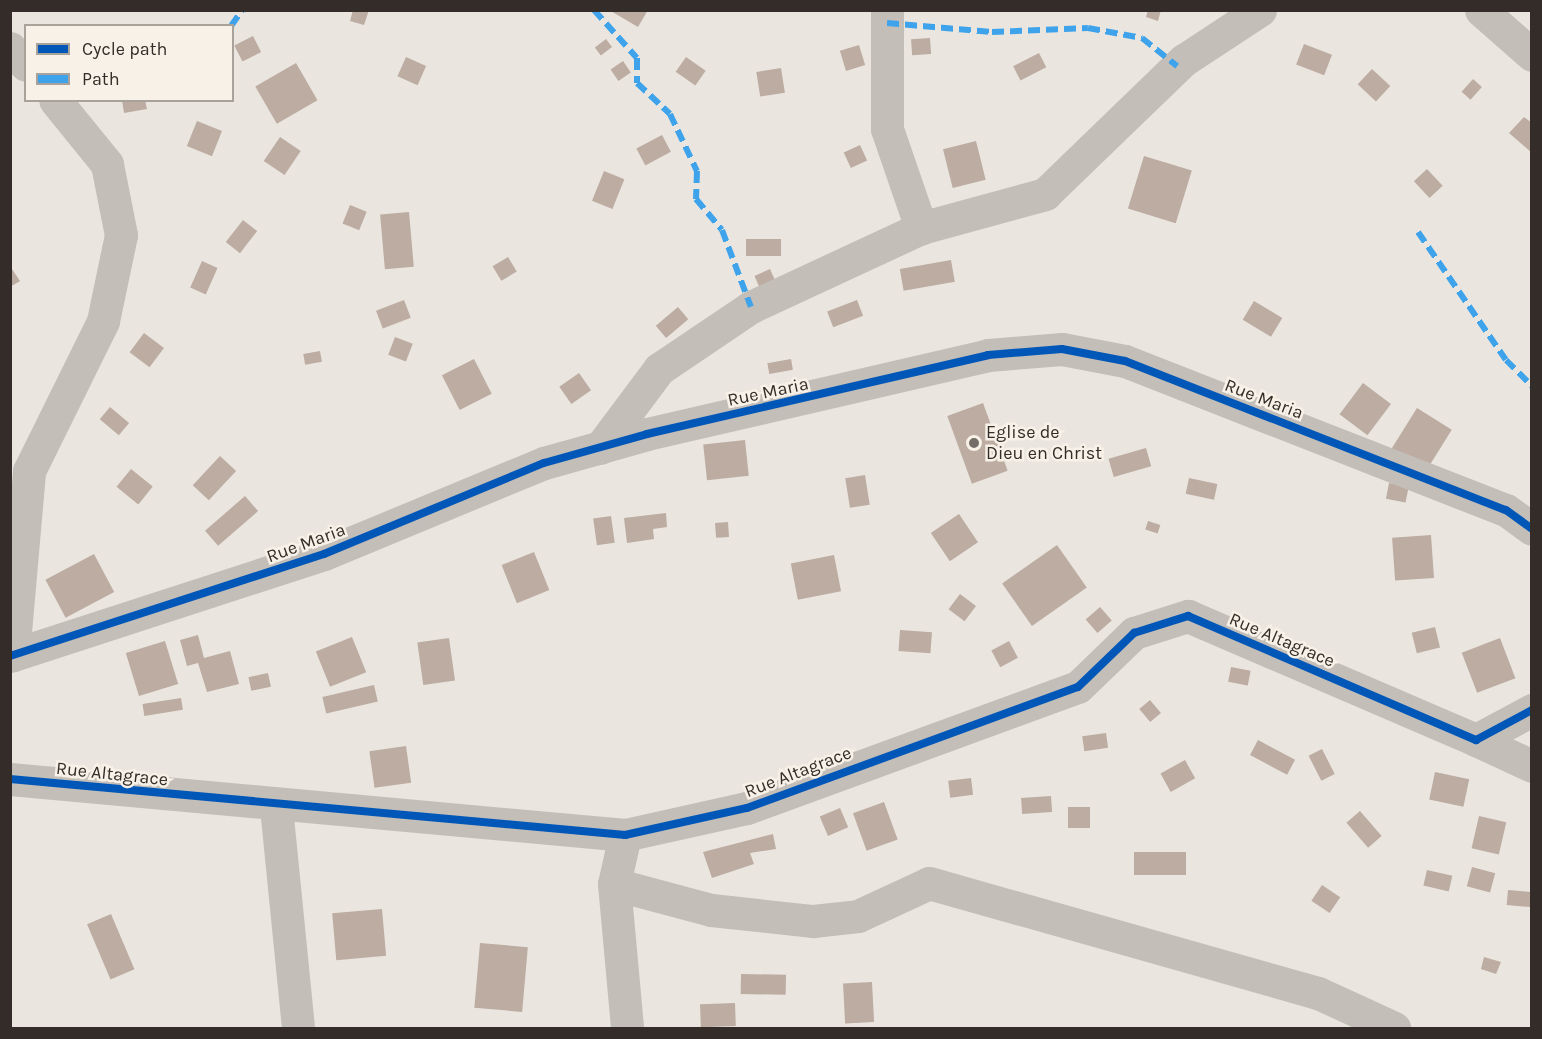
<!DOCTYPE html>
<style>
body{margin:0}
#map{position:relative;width:1542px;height:1039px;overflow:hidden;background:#eae6df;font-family:Karla,sans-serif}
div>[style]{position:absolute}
.building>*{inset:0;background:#bcaca2;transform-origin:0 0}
.minor>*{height:33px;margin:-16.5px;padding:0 16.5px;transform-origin:16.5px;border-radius:16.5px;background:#c3beb8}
.quiet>*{height:6px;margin-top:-3px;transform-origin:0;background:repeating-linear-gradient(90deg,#3ea3eb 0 12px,transparent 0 18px)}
.cycleway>*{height:8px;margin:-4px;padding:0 4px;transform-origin:4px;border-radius:4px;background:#0057b8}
.dots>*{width:16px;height:16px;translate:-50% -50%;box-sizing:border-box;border:3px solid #f7f1e7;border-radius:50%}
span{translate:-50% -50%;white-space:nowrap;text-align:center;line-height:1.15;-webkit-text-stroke:5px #f7f1e7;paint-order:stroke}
.street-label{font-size:18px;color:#332c28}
.poi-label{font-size:18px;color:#332c28}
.left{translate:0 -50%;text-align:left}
.frame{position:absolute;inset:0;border:12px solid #332c28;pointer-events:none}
.legend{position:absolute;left:24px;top:24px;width:210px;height:78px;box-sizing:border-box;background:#f7f1e7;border:2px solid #a9a29b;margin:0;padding:8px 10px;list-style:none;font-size:18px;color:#332c28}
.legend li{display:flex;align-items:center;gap:12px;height:30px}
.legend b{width:30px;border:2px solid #a9a29b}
</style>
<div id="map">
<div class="building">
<i style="clip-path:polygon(353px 10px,369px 10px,364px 25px,350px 21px)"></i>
<i style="clip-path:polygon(609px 10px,648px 10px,638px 27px)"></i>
<i style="clip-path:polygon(1148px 10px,1161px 10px,1158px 21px,1146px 17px)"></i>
<i style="left:253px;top:36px;width:18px;height:21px;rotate:63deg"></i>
<i style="left:930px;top:38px;width:16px;height:19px;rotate:86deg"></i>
<i style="left:606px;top:39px;width:10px;height:14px;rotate:53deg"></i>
<i style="left:1304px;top:44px;width:30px;height:22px;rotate:21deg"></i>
<i style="left:859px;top:45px;width:21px;height:20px;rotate:73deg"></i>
<i style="left:1039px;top:53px;width:16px;height:29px;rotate:63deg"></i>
<i style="left:406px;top:57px;width:22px;height:21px;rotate:24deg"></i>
<i style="left:686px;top:57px;width:24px;height:18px;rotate:35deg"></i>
<i style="left:623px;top:61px;width:14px;height:15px;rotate:56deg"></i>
<i style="left:296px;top:63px;width:43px;height:47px;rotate:60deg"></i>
<i style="left:781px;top:68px;width:25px;height:25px;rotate:81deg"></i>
<i style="left:1372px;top:69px;width:25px;height:21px;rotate:43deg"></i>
<i style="left:1473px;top:79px;width:12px;height:17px;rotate:42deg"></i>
<i style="clip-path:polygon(122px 100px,145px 100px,147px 109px,124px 113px)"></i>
<i style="clip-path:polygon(1524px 117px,1532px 123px,1532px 153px,1509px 133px)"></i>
<i style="left:197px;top:121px;width:27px;height:27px;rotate:22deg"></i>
<i style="left:662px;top:135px;width:19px;height:29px;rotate:62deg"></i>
<i style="left:280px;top:137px;width:25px;height:29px;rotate:34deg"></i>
<i style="left:976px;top:141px;width:40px;height:34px;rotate:76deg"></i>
<i style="left:860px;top:145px;width:17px;height:18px;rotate:65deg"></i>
<i style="left:1144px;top:156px;width:50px;height:55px;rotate:17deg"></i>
<i style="left:1427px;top:169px;width:23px;height:18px;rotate:47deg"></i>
<i style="left:604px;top:171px;width:22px;height:32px;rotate:22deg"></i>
<i style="left:350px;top:205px;width:18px;height:20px;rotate:22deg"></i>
<i style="left:409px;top:212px;width:55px;height:29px;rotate:85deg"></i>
<i style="left:243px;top:220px;width:18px;height:28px;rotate:38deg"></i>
<i style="left:781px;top:239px;width:17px;height:35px;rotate:90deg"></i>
<i style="left:508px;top:257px;width:17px;height:18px;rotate:59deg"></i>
<i style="left:951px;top:260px;width:22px;height:52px;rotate:80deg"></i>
<i style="left:202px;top:261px;width:17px;height:29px;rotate:24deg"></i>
<i style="clip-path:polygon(10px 266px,20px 281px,10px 287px)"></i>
<i style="left:770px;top:269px;width:12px;height:17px;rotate:66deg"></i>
<i style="left:404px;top:300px;width:19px;height:30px;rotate:69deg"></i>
<i style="left:857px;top:300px;width:17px;height:32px;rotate:69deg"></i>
<i style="left:1254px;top:301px;width:33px;height:22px;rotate:31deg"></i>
<i style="left:678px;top:307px;width:16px;height:29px;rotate:50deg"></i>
<i style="left:144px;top:333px;width:25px;height:24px;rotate:37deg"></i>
<i style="left:395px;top:337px;width:19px;height:19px;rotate:21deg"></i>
<i style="left:320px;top:351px;width:11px;height:17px;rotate:80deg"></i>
<i style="left:474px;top:359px;width:39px;height:36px;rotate:63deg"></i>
<i style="left:791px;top:359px;width:11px;height:24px;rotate:80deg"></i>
<i style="left:579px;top:373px;width:21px;height:24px;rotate:55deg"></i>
<i style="left:1363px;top:383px;width:35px;height:39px;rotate:37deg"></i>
<i style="left:983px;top:403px;width:72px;height:38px;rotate:70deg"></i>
<i style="left:110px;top:407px;width:25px;height:16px;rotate:40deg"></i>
<i style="left:1417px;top:408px;width:41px;height:51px;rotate:32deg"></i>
<i style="left:745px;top:440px;width:36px;height:42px;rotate:84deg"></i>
<i style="left:1146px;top:448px;width:19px;height:39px;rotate:74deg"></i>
<i style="left:220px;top:456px;width:22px;height:40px;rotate:43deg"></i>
<i style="left:131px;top:469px;width:28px;height:23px;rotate:39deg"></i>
<i style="left:865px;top:475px;width:30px;height:20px;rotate:81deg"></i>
<i style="left:1189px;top:478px;width:29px;height:16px;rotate:12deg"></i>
<i style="left:1389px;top:483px;width:20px;height:16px;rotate:11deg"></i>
<i style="left:245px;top:496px;width:20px;height:53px;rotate:49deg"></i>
<i style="clip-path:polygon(666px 513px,667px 527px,653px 529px,654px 539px,627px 543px,624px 518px)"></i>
<i style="left:959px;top:514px;width:34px;height:34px;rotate:56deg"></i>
<i style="left:611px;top:516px;width:27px;height:18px;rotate:82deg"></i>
<i style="left:1148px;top:521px;width:13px;height:9px;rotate:18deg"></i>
<i style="left:728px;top:522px;width:15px;height:13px;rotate:86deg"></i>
<i style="left:1431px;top:535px;width:43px;height:39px;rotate:86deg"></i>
<i style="left:1057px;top:545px;width:52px;height:67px;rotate:55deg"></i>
<i style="left:534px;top:552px;width:41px;height:35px;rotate:68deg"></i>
<i style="left:94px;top:554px;width:43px;height:55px;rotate:62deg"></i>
<i style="left:834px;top:555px;width:37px;height:44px;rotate:79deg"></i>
<i style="left:960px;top:594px;width:20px;height:19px;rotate:37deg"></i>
<i style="left:1100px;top:607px;width:18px;height:19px;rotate:49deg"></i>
<i style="left:1435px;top:627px;width:21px;height:24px;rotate:76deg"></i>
<i style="left:900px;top:630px;width:32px;height:21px;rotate:4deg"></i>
<i style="clip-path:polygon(198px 635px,204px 658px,230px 651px,239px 684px,207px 692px,198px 663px,187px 666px,180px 640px)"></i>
<i style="left:352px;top:637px;width:38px;height:39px;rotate:68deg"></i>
<i style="left:449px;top:638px;width:43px;height:32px;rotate:82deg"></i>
<i style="left:1500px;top:638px;width:43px;height:41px;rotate:69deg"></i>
<i style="left:165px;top:641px;width:45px;height:41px;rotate:73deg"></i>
<i style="left:1009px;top:641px;width:19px;height:20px;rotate:62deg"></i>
<i style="left:1231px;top:667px;width:20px;height:15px;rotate:11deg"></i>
<i style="left:268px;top:673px;width:14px;height:20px;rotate:78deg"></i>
<i style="left:374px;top:685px;width:17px;height:53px;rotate:77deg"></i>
<i style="left:181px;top:698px;width:12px;height:39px;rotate:81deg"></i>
<i style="left:1150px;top:700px;width:17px;height:14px;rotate:50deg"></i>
<i style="left:1106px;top:733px;width:15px;height:24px;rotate:82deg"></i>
<i style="left:1258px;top:740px;width:42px;height:17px;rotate:28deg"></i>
<i style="left:406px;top:746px;width:37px;height:37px;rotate:82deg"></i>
<i style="left:1322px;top:749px;width:28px;height:15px;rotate:63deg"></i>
<i style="left:1185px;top:760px;width:21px;height:28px;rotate:61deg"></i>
<i style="left:1435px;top:772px;width:35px;height:28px;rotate:12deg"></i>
<i style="left:971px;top:778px;width:17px;height:23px;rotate:83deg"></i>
<i style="left:1051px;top:796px;width:16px;height:30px;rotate:86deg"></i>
<i style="left:884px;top:802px;width:40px;height:33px;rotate:70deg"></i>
<i style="left:1068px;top:807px;width:22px;height:21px"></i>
<i style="left:840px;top:808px;width:21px;height:22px;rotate:67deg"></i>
<i style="left:1360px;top:811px;width:33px;height:18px;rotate:49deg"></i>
<i style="left:1479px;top:816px;width:28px;height:33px;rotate:13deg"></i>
<i style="clip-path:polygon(773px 834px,776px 849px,750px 853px,754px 864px,712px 878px,703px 852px)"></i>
<i style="left:1186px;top:852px;width:23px;height:52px;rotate:90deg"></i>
<i style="left:1472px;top:867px;width:24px;height:20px;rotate:15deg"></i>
<i style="left:1427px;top:870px;width:26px;height:16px;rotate:13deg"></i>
<i style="left:1322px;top:885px;width:22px;height:19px;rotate:34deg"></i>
<i style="left:1508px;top:890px;width:24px;height:15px;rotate:5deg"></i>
<i style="left:382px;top:909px;width:47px;height:50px;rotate:85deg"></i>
<i style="left:111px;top:914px;width:60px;height:26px;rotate:67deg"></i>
<i style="left:480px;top:943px;width:48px;height:65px;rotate:5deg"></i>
<i style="clip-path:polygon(1484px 957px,1501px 962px,1496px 974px,1481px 969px)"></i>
<i style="left:741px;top:974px;width:45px;height:20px;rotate:1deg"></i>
<i style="left:872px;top:982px;width:40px;height:29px;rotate:87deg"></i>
<i style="left:735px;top:1003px;width:23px;height:35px;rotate:88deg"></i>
</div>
<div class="minor">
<i style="left:887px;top:10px;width:119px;rotate:90deg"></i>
<i style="left:887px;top:129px;width:105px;rotate:71deg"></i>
<i style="left:1481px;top:10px;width:68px;rotate:41.4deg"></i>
<i style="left:10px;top:48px;width:23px;rotate:47deg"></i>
<i style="left:600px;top:448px;width:99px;rotate:-53.2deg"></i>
<i style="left:659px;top:369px;width:111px;rotate:-34deg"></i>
<i style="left:751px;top:307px;width:187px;rotate:-24.9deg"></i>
<i style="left:921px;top:228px;width:129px;rotate:-15.3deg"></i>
<i style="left:1045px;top:194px;width:193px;rotate:-44deg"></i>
<i style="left:1184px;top:60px;width:91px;rotate:-33.3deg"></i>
<i style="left:13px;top:655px;width:185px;rotate:-85deg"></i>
<i style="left:29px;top:471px;width:167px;rotate:-63.7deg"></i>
<i style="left:103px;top:321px;width:88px;rotate:-78.2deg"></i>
<i style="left:121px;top:235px;width:72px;rotate:-101.2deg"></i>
<i style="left:107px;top:164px;width:82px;rotate:-129.1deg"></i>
<i style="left:10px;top:656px;width:330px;rotate:-18deg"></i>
<i style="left:324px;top:554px;width:238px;rotate:-22.5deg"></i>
<i style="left:544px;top:463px;width:107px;rotate:-15.7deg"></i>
<i style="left:647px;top:434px;width:350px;rotate:-13deg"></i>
<i style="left:988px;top:355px;width:74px;rotate:-4.6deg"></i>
<i style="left:1062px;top:349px;width:64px;rotate:10.8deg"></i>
<i style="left:1125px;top:361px;width:409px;rotate:21.4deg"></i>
<i style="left:1506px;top:510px;width:32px;rotate:36deg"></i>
<i style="left:1476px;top:740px;width:62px;rotate:24.9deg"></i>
<i style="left:10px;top:779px;width:618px;rotate:5.2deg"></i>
<i style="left:625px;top:835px;width:125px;rotate:-12.5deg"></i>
<i style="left:747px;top:808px;width:352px;rotate:-20.1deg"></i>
<i style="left:1078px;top:687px;width:78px;rotate:-44deg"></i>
<i style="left:1134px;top:633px;width:57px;rotate:-17.5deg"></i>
<i style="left:1188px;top:616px;width:314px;rotate:23.3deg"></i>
<i style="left:1476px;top:740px;width:64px;rotate:-28.2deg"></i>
<i style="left:276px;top:807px;width:222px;rotate:84.3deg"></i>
<i style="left:625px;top:835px;width:50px;rotate:102.7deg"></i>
<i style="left:614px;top:884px;width:145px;rotate:84.8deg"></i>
<i style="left:614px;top:884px;width:100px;rotate:15deg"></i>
<i style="left:711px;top:910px;width:103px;rotate:6.2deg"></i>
<i style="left:813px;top:921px;width:45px;rotate:-6.3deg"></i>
<i style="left:858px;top:916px;width:78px;rotate:-24.9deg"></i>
<i style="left:929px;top:883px;width:404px;rotate:15.8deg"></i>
<i style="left:1318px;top:993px;width:84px;rotate:24.7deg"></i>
</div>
<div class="quiet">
<i style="left:594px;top:10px;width:64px;rotate:48.1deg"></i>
<i style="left:637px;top:58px;width:25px;rotate:90deg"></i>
<i style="left:637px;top:83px;width:45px;rotate:43.2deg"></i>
<i style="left:670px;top:114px;width:63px;rotate:64.7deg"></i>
<i style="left:697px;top:171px;width:28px;rotate:92deg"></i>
<i style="left:696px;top:199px;width:40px;rotate:50deg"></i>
<i style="left:722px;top:230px;width:82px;rotate:69.4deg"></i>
<i style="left:887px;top:23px;width:105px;rotate:4.9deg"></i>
<i style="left:992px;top:32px;width:96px;rotate:-2.4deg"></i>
<i style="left:1088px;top:28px;width:55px;rotate:10.5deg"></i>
<i style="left:1142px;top:38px;width:45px;rotate:38.7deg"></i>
<i style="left:231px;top:26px;width:19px;rotate:-55deg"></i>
<i style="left:1418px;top:232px;width:155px;rotate:55.5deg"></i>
<i style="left:1506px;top:360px;width:37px;rotate:45deg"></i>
</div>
<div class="cycleway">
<i style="left:10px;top:656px;width:330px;rotate:-18deg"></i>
<i style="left:324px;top:554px;width:238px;rotate:-22.5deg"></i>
<i style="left:544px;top:463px;width:107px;rotate:-15.7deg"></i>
<i style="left:647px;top:434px;width:350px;rotate:-13deg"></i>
<i style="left:988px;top:355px;width:74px;rotate:-4.6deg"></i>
<i style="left:1062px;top:349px;width:64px;rotate:10.8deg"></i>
<i style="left:1125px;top:361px;width:409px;rotate:21.4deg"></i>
<i style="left:1506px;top:510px;width:32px;rotate:36deg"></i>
<i style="left:10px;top:779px;width:618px;rotate:5.2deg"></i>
<i style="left:625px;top:835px;width:125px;rotate:-12.5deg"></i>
<i style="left:747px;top:808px;width:352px;rotate:-20.1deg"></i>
<i style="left:1078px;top:687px;width:78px;rotate:-44deg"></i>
<i style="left:1134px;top:633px;width:57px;rotate:-17.5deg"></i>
<i style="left:1188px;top:616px;width:314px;rotate:23.3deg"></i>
<i style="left:1476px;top:740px;width:64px;rotate:-28.2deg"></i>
</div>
<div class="dots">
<i style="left:974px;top:443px;background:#736d68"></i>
</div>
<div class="street-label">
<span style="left:768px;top:392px;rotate:-12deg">Rue Maria</span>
<span style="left:1264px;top:399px;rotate:21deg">Rue Maria</span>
<span style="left:306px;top:543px;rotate:-20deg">Rue Maria</span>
<span style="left:1282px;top:640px;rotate:23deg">Rue Altagrace</span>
<span style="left:798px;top:772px;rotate:-21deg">Rue Altagrace</span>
<span style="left:112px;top:774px;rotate:6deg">Rue Altagrace</span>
</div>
<div class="poi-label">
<span class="left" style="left:986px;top:443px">Eglise de<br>Dieu en Christ</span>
</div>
<div class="frame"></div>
<ul class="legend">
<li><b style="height:8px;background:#0057b8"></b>Cycle path</li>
<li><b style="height:8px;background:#3ea3eb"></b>Path</li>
</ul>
</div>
